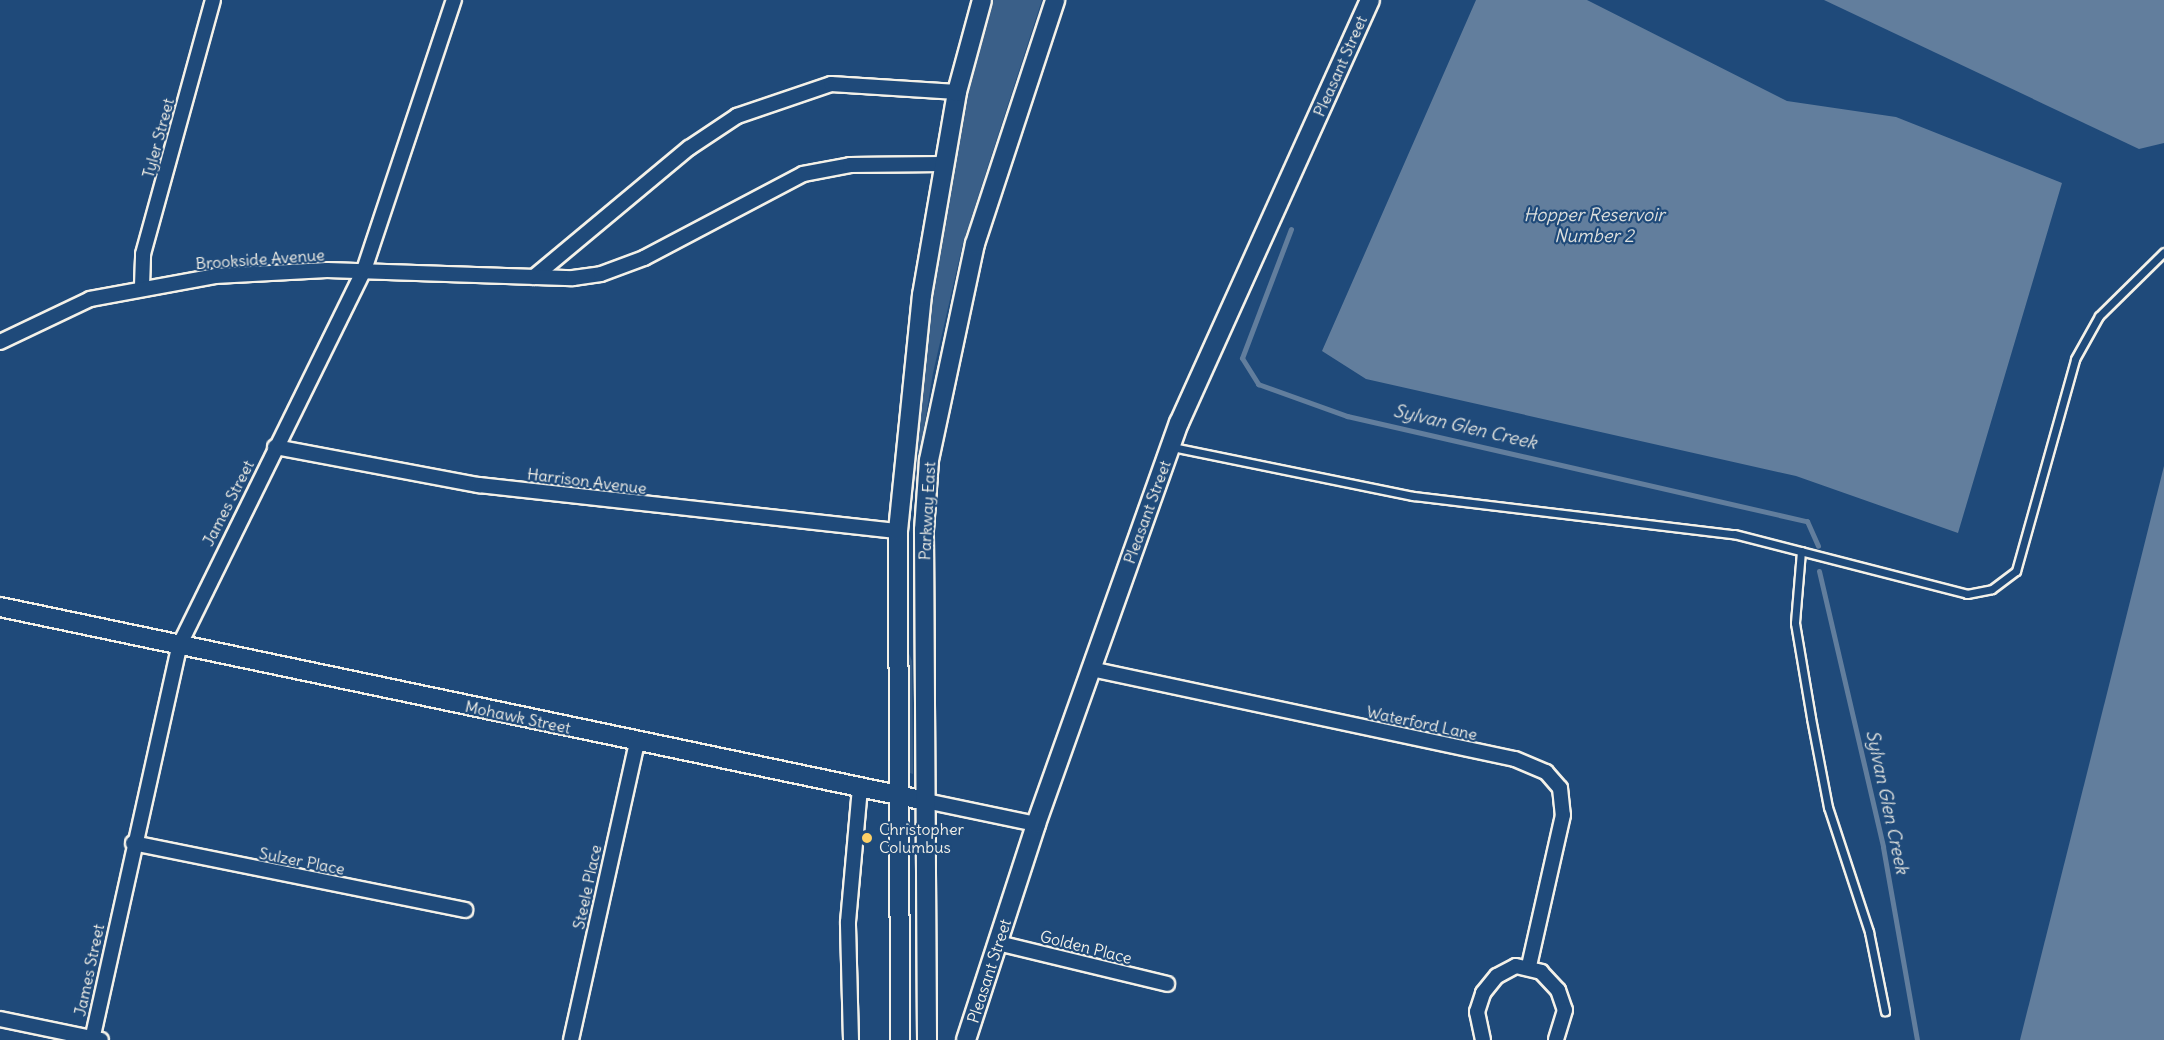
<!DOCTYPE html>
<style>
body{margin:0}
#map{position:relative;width:2164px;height:1040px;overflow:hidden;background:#1f4a7a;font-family:Delius,sans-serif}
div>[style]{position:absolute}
.green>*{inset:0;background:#3a5f88}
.water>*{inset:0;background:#627e9d}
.stream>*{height:5px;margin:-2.5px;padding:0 2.5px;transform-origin:2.5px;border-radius:2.5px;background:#627e9d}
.roads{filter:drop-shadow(2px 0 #f4f1e8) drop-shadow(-2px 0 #f4f1e8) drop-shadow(0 2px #f4f1e8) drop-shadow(0 -2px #f4f1e8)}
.lane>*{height:7px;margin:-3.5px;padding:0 3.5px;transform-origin:3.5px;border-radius:3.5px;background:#1f4a7a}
.street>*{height:14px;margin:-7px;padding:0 7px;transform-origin:7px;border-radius:7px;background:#1f4a7a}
.secondary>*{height:18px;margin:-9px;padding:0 9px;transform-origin:9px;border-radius:9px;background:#1f4a7a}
.dots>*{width:16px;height:16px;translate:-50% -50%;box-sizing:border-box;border:3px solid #1f4a7a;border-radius:50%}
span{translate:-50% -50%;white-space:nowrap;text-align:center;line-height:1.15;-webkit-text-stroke:4.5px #1f4a7a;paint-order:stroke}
.street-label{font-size:16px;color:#f4f1e8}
.poi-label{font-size:16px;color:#f4f1e8}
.left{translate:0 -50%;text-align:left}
.water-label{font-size:18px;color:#dee0dd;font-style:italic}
</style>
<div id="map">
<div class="green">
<i style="clip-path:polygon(990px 0,1042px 0,963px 243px,933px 373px,910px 514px,928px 310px,955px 134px)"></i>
<i style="clip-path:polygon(906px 646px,912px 661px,913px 774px,910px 773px)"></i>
</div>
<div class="water">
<i style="clip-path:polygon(1476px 0,1587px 0,1787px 101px,1896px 117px,2062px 183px,1958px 533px,1796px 476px,1366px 379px,1322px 351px)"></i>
<i style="clip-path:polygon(1824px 0,2164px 0,2164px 143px,2139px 149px)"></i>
<i style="clip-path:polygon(2164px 466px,2164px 1040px,2020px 1040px)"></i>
</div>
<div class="stream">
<i style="left:1291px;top:229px;width:138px;rotate:110.8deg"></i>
<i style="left:1242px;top:358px;width:31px;rotate:58deg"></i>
<i style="left:1258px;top:384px;width:95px;rotate:19.8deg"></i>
<i style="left:1347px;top:416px;width:472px;rotate:12.9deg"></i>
<i style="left:1807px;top:521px;width:27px;rotate:66deg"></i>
<i style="left:1819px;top:571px;width:283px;rotate:76.9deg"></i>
<i style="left:1883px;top:847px;width:196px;rotate:80deg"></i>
</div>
<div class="roads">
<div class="lane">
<i style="left:1172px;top:447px;width:246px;rotate:11.5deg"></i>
<i style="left:1413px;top:496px;width:323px;rotate:6.8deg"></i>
<i style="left:1734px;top:534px;width:241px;rotate:14.4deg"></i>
<i style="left:1967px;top:594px;width:25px;rotate:-11deg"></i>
<i style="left:1992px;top:589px;width:30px;rotate:-37deg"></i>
<i style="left:2016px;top:571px;width:220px;rotate:-74.4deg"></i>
<i style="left:2075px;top:359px;width:49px;rotate:-60.8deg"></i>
<i style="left:2099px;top:316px;width:91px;rotate:-44.6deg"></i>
<i style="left:1801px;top:551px;width:72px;rotate:94.8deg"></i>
<i style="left:1795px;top:623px;width:96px;rotate:80.4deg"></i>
<i style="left:1811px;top:718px;width:91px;rotate:79.2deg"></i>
<i style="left:1828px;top:807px;width:132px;rotate:71.8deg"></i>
<i style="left:1869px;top:932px;width:81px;rotate:78.6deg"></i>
</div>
<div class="street">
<i style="left:534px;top:277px;width:202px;rotate:-39.8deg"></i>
<i style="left:689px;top:148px;width:58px;rotate:-33.7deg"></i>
<i style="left:737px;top:116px;width:99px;rotate:-18.8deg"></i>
<i style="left:831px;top:84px;width:126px;rotate:3.6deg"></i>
<i style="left:142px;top:286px;width:32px;rotate:-88deg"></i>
<i style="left:143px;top:254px;width:263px;rotate:-74.6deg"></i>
<i style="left:0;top:342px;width:100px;rotate:-25.5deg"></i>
<i style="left:90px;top:299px;width:127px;rotate:-10.4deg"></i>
<i style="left:215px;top:276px;width:112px;rotate:-3.1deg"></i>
<i style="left:327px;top:270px;width:246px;rotate:1.9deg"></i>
<i style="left:573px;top:278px;width:28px;rotate:-8deg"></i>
<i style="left:601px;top:274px;width:46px;rotate:-20.4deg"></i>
<i style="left:644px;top:258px;width:180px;rotate:-27.8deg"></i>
<i style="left:803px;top:174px;width:48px;rotate:-10.8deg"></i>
<i style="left:850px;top:165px;width:93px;rotate:-0.6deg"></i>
<i style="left:275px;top:447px;width:208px;rotate:10.6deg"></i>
<i style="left:479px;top:485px;width:422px;rotate:6.3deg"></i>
<i style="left:1091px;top:669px;width:433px;rotate:12deg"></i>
<i style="left:1515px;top:759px;width:34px;rotate:23deg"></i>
<i style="left:1546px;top:772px;width:21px;rotate:49deg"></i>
<i style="left:1560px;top:788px;width:27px;rotate:84deg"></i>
<i style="left:1563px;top:815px;width:155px;rotate:102.7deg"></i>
<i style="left:926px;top:801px;width:112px;rotate:11.8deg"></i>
<i style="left:133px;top:843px;width:339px;rotate:11.4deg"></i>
<i style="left:998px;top:943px;width:174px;rotate:13.6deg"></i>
<i style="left:0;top:1019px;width:103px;rotate:11.7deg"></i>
<i style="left:92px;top:1040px;width:406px;rotate:-77.5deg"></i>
<i style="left:180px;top:644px;width:417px;rotate:-63.8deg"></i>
<i style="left:364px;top:270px;width:285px;rotate:-71.6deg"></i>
<i style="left:571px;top:1040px;width:305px;rotate:-77.5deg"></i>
<i style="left:851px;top:1040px;width:118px;rotate:-91.5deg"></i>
<i style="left:848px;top:922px;width:135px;rotate:-84.9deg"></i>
<i style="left:1483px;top:1040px;width:29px;rotate:-102deg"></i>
<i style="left:1477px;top:1012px;width:20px;rotate:-72deg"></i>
<i style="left:1483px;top:993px;width:22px;rotate:-51deg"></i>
<i style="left:1497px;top:976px;width:21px;rotate:-28deg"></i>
<i style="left:1516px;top:966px;width:26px;rotate:13deg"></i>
<i style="left:1541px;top:972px;width:25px;rotate:47deg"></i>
<i style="left:1558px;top:990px;width:21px;rotate:71deg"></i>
<i style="left:1565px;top:1010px;width:31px;rotate:107deg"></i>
</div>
<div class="secondary">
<i style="left:0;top:607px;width:946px;rotate:11.83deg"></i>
<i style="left:900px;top:1040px;width:509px;rotate:-90.23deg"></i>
<i style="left:898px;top:531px;width:237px;rotate:-84.2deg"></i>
<i style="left:922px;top:295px;width:206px;rotate:-80.2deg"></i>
<i style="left:957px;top:92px;width:95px;rotate:-74.8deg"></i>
<i style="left:927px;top:1040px;width:510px;rotate:-90.34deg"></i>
<i style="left:924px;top:530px;width:70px;rotate:-85.9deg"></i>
<i style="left:929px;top:460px;width:221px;rotate:-78deg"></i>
<i style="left:975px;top:244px;width:257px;rotate:-71.8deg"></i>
<i style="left:966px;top:1040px;width:227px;rotate:-72deg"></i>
<i style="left:1036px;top:824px;width:426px;rotate:-70.4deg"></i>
<i style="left:1179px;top:423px;width:464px;rotate:-65.7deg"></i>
</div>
</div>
<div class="dots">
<i style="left:867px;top:838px;background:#ffd166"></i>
</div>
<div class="street-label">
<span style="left:1340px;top:66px;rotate:-66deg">Pleasant Street</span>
<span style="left:158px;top:138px;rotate:-75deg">Tyler Street</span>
<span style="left:260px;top:259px;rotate:-4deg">Brookside Avenue</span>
<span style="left:587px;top:481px;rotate:7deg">Harrison Avenue</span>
<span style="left:228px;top:503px;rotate:-63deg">James Street</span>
<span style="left:927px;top:511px;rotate:-87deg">Parkway East</span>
<span style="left:1147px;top:512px;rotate:-70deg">Pleasant Street</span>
<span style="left:518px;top:717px;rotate:12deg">Mohawk Street</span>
<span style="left:1422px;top:723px;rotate:12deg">Waterford Lane</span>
<span style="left:302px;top:861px;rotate:11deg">Sulzer Place</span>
<span style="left:587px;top:887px;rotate:-78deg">Steele Place</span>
<span style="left:1086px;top:947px;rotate:14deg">Golden Place</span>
<span style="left:89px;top:970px;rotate:-78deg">James Street</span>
<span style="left:989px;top:971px;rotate:-72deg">Pleasant Street</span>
</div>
<div class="poi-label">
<span class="left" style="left:879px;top:838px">Christopher<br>Columbus</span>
</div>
<div class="water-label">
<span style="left:1594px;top:226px">Hopper Reservoir<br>Number 2</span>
<span style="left:1465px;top:427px;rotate:13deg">Sylvan Glen Creek</span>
<span style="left:1887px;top:802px;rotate:78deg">Sylvan Glen Creek</span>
</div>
</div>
